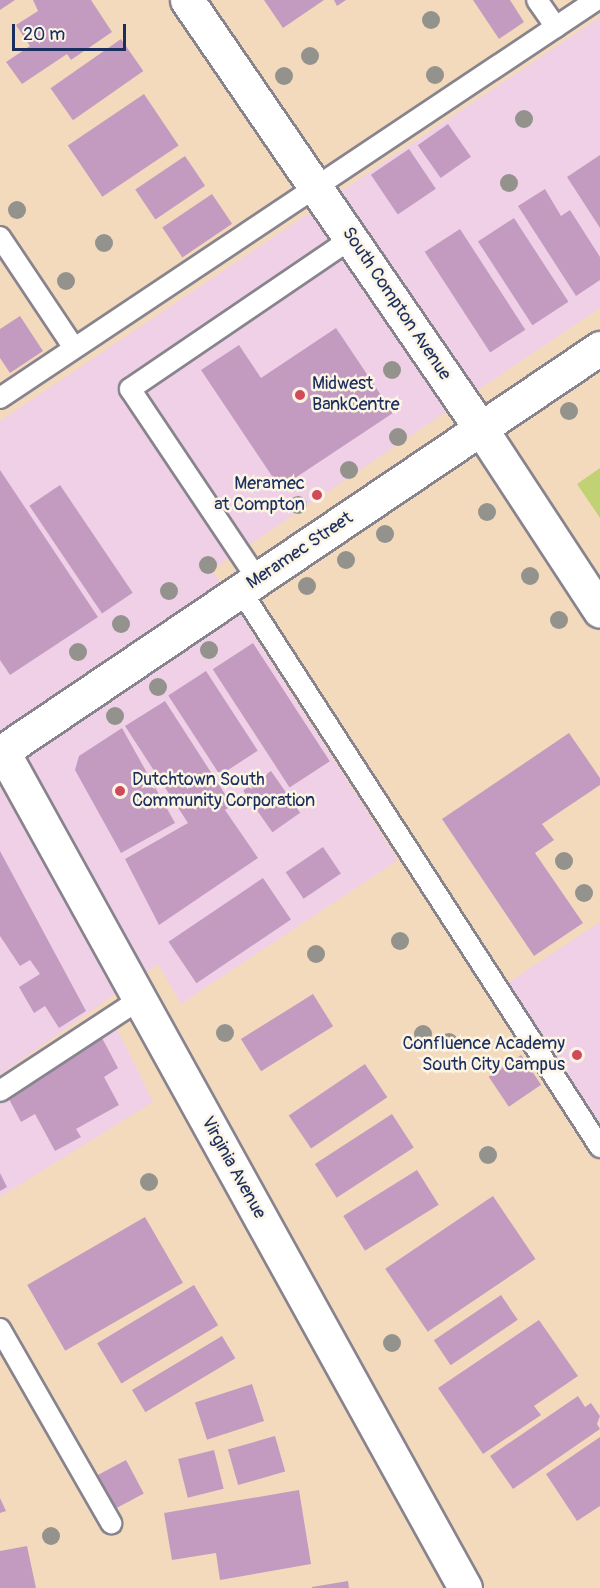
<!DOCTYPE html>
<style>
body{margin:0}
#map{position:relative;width:600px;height:1588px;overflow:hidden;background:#f4dabd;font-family:Pangolin,sans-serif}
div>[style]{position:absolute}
.built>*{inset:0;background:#efd0e6}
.green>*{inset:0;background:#c1d275}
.building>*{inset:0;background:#c49bc0;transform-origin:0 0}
.roads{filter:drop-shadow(2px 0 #88848e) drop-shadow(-2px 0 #88848e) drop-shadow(0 2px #88848e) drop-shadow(0 -2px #88848e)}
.lane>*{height:20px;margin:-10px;padding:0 10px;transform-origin:10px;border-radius:10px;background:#fff}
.street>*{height:33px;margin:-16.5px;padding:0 16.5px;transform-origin:16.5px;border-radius:16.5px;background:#fff}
.secondary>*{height:33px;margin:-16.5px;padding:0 16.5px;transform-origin:16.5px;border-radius:16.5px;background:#fff}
.trees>*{width:18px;height:18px;margin:-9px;border-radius:50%;background:#93928c}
.dots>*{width:16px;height:16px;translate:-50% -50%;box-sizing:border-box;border:3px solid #fcf5e5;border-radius:50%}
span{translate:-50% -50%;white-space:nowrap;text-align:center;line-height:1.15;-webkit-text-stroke:5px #fcf5e5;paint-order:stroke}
.street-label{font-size:18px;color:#1b2f5e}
.poi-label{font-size:18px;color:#1b2f5e}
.left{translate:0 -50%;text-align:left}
.right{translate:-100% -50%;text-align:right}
.scale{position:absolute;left:12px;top:24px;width:114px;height:27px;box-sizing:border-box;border:3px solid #1b2f5e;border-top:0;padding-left:8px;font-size:18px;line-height:21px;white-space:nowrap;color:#1b2f5e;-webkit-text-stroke:4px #fcf5e5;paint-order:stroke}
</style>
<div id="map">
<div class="built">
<i style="clip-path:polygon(600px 17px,600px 308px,212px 570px,398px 860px,181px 1004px,158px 964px,0 1075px,0 421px)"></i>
<i style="clip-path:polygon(600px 922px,600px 1127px,506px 984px)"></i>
<i style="clip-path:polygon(115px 1024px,153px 1102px,0 1197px,0 1101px)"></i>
</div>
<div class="green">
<i style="clip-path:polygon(600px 468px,600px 518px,577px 484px)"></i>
</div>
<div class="building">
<i style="clip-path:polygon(0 0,15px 0,0 10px)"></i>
<i style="clip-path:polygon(33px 0,91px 0,112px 32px,71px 60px,67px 54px,22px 84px,6px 62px,30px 46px,16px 25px,38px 11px)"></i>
<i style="clip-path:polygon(264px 0,324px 0,283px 28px)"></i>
<i style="clip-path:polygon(334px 0,346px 0,337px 6px)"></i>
<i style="clip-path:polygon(473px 0,510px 0,524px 22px,499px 39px)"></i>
<i style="left:121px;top:39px;width:39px;height:86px;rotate:55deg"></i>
<i style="left:144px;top:94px;width:62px;height:92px;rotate:56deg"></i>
<i style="left:448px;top:124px;width:40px;height:37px;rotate:55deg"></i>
<i style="left:409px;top:149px;width:48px;height:46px;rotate:56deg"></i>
<i style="clip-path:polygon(600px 155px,600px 228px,567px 177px)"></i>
<i style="left:185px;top:156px;width:36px;height:60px;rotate:56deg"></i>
<i style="clip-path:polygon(545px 189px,561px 216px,570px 210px,600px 257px,600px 280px,576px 296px,518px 206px)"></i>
<i style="left:212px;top:194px;width:36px;height:60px;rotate:56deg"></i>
<i style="left:514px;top:218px;width:100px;height:43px;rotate:57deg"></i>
<i style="left:460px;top:229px;width:120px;height:42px;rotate:57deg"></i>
<i style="clip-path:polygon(20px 316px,43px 351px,10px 373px,0 358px,0 329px)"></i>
<i style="clip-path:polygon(336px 328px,393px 413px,280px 488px,201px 370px,239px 345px,261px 378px)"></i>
<i style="clip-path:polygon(0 470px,98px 617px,10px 675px,0 660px)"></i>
<i style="left:60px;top:485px;width:130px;height:37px;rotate:56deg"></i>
<i style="left:253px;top:643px;width:141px;height:48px;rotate:57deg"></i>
<i style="left:206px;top:671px;width:95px;height:45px;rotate:57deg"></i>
<i style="clip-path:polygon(165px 701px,232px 805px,225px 810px,258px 858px,159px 925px,125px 859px,188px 823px,125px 726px)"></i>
<i style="clip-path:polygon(122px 728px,175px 823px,121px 853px,75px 770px,79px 756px)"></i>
<i style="clip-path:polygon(569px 733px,600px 778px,600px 785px,542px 824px,554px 840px,535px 853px,583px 923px,534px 956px,442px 819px)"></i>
<i style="left:271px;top:771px;width:51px;height:34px;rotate:55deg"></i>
<i style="left:323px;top:847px;width:32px;height:45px;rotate:56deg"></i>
<i style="clip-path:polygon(0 851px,86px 1011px,59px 1028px,45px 1006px,34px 1013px,19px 987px,40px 974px,30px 960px,20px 966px,0 936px)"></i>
<i style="left:263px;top:878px;width:50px;height:114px;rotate:56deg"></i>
<i style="left:313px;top:994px;width:38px;height:85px;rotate:58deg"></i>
<i style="clip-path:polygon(101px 1036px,118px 1068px,104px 1077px,119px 1105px,76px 1129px,81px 1137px,55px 1151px,35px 1114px,21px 1122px,9px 1099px)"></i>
<i style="left:521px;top:1055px;width:36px;height:39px;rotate:56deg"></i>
<i style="left:365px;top:1064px;width:40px;height:92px;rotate:56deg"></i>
<i style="left:392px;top:1114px;width:40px;height:92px;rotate:57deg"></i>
<i style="left:417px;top:1170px;width:41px;height:87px;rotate:58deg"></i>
<i style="clip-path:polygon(0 1173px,7px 1187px,0 1191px)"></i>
<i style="left:493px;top:1196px;width:76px;height:130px;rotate:56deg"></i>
<i style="left:145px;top:1217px;width:76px;height:136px;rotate:60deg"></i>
<i style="left:194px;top:1285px;width:47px;height:113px;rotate:59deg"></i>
<i style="left:501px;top:1295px;width:30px;height:81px;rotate:56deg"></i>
<i style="clip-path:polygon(539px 1320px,578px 1376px,534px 1406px,541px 1415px,483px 1454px,438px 1388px)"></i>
<i style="left:222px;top:1336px;width:26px;height:105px;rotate:59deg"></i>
<i style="left:252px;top:1384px;width:39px;height:60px;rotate:72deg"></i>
<i style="clip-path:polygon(578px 1396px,585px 1407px,591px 1403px,600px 1416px,597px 1424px,600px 1429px,513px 1489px,490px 1456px)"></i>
<i style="left:275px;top:1436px;width:37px;height:49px;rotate:74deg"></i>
<i style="clip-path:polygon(600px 1437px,600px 1506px,577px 1521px,546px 1474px)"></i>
<i style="left:214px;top:1450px;width:40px;height:37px;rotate:76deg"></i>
<i style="left:126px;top:1460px;width:38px;height:41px;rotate:62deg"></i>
<i style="clip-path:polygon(299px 1490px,311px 1564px,220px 1580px,216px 1553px,172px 1560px,164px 1513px)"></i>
<i style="clip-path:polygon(0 1498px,6px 1511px,0 1513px)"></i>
<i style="clip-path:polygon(27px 1546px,36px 1588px,0 1588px,0 1551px)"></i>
<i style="clip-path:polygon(348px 1581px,349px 1588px,312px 1588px,312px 1587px)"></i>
</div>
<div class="roads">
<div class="lane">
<i style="left:537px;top:0;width:33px;rotate:55deg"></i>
<i style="left:0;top:237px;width:133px;rotate:56.3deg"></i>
<i style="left:0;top:398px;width:717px;rotate:-33.73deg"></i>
<i style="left:258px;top:580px;width:230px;rotate:-123.8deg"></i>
<i style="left:130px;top:389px;width:267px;rotate:-34.2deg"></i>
<i style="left:241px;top:591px;width:662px;rotate:57.15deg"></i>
<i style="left:0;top:1091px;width:168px;rotate:-33.3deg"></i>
<i style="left:0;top:1329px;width:224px;rotate:60.2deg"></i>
</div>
<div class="street">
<i style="left:481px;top:429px;width:217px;rotate:56.8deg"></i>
</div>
<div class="secondary">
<i style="left:187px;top:0;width:520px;rotate:55.58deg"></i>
<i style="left:3px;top:752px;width:955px;rotate:61.07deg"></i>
<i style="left:0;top:753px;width:724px;rotate:-34.02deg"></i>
</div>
</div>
<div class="trees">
<i style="left:431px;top:20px"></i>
<i style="left:310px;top:56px"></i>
<i style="left:435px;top:75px"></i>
<i style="left:284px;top:76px"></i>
<i style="left:524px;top:119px"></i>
<i style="left:509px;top:183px"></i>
<i style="left:17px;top:210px"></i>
<i style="left:104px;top:243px"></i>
<i style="left:66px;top:281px"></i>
<i style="left:392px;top:370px"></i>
<i style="left:569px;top:411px"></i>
<i style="left:398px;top:437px"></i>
<i style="left:349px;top:470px"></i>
<i style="left:298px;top:505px"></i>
<i style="left:487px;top:512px"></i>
<i style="left:385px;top:534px"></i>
<i style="left:346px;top:560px"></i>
<i style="left:208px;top:565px"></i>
<i style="left:530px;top:576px"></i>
<i style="left:307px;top:586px"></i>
<i style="left:169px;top:591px"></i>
<i style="left:559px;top:620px"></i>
<i style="left:121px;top:624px"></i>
<i style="left:209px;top:650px"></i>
<i style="left:78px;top:652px"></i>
<i style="left:158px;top:687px"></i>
<i style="left:115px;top:716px"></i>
<i style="left:564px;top:861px"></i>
<i style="left:584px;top:893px"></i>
<i style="left:400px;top:941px"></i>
<i style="left:316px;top:954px"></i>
<i style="left:225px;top:1033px"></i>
<i style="left:423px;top:1034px"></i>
<i style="left:449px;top:1042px"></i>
<i style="left:488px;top:1155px"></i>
<i style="left:149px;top:1182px"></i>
<i style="left:392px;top:1343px"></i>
<i style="left:51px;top:1536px"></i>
</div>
<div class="dots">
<i style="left:300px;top:395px;background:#d1495b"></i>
<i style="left:317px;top:495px;background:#d1495b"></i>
<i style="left:120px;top:791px;background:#d1495b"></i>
<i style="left:577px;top:1055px;background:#d1495b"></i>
</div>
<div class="street-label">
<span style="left:396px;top:304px;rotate:56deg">South Compton Avenue</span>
<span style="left:300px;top:551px;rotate:-34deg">Meramec Street</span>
<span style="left:233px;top:1168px;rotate:61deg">Virginia Avenue</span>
</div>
<div class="poi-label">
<span class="left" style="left:312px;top:395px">Midwest<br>BankCentre</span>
<span class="right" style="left:305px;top:495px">Meramec<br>at Compton</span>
<span class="left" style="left:132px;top:791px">Dutchtown South<br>Community Corporation</span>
<span class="right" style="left:565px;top:1055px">Confluence Academy<br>South City Campus</span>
</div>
<div class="scale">20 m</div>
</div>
